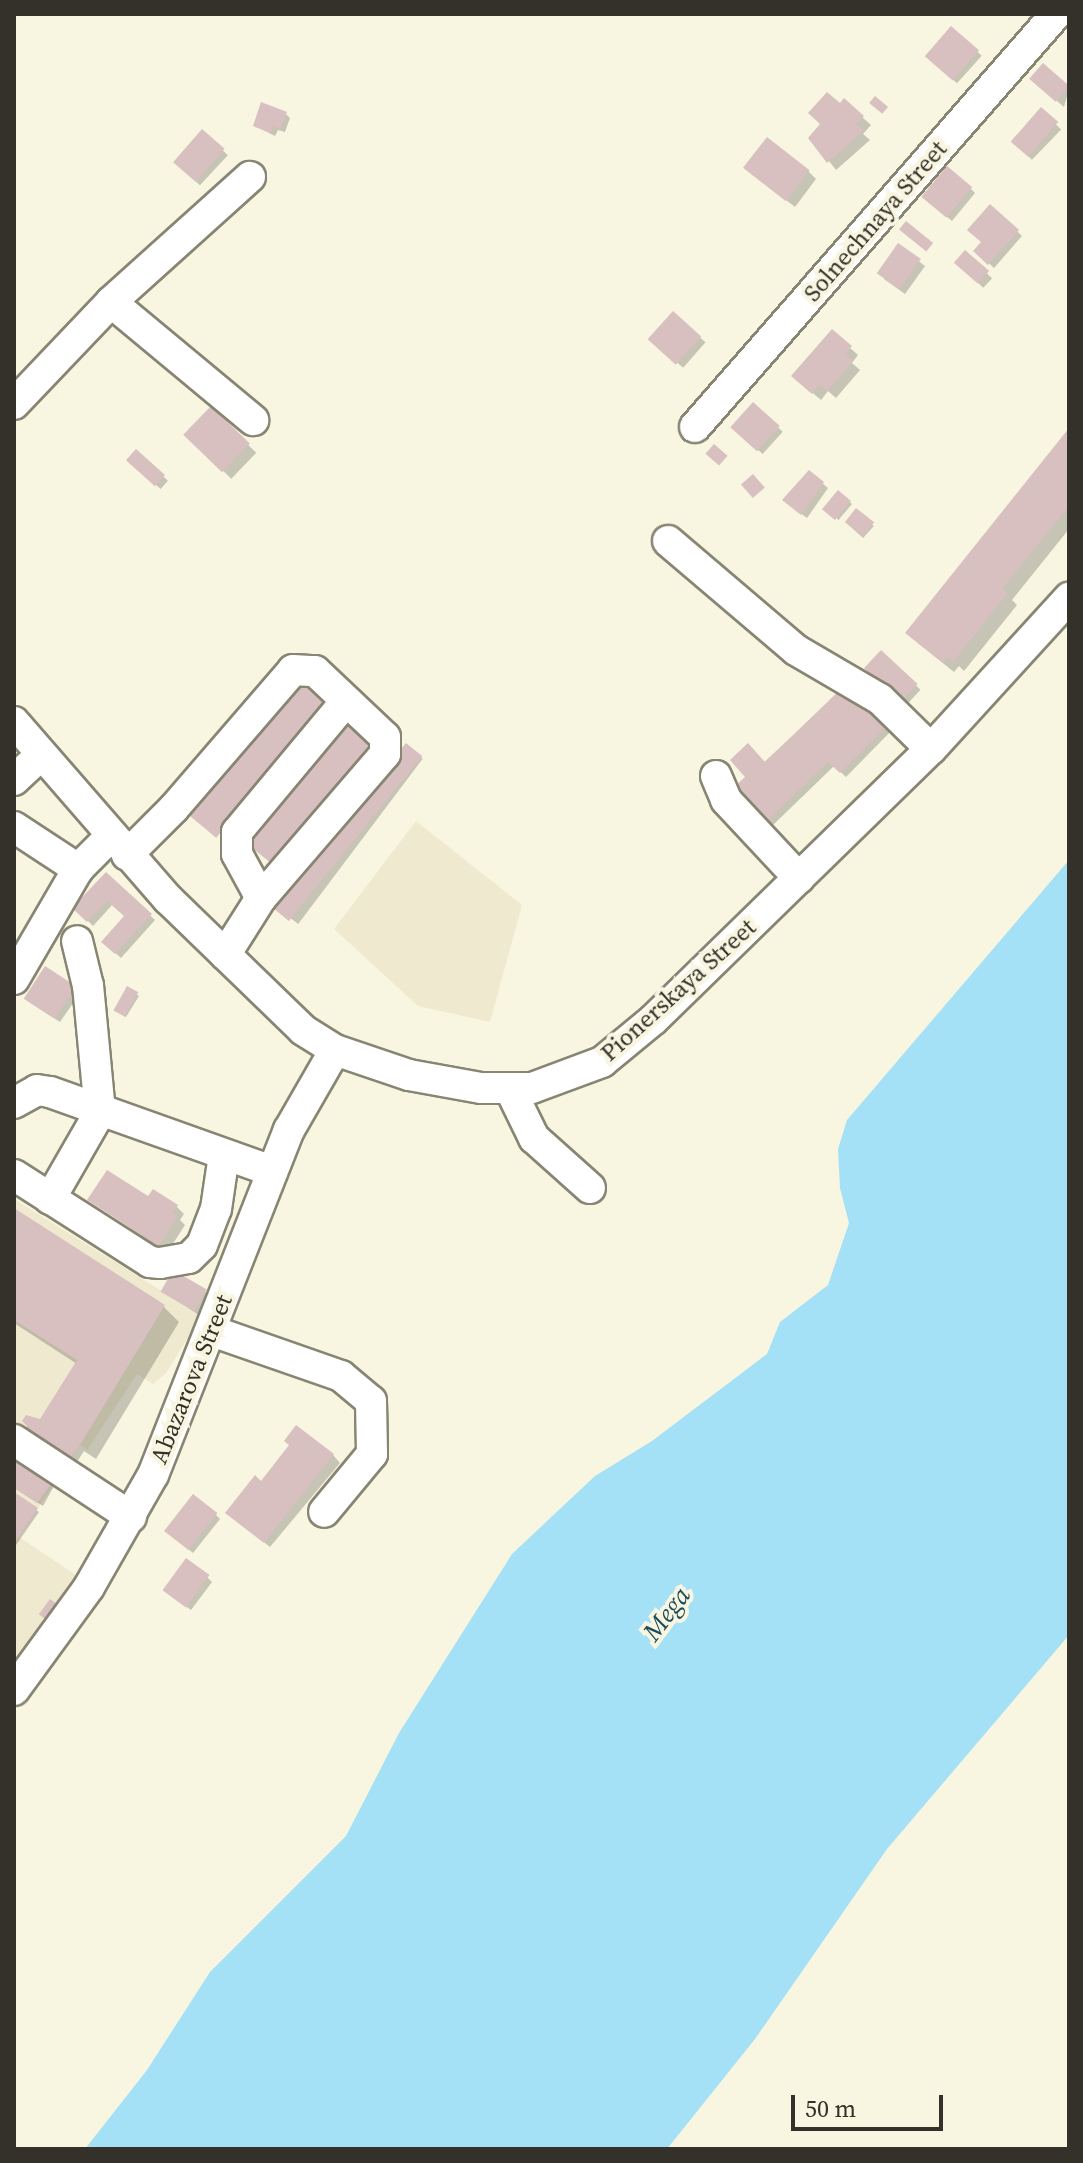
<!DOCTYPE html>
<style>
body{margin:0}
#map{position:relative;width:1083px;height:2163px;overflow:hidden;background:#f8f5e1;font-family:"Source Serif 4",serif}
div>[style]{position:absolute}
.built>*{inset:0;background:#efeacf}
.water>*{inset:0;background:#a5e1f6}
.shadow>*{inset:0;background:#0003;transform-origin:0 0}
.building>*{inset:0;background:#d7c0bf;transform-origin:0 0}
.roads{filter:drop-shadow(2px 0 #888573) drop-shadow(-2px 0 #888573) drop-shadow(0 2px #888573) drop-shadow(0 -2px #888573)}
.minor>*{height:30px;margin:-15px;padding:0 15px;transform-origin:15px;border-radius:15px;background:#fff}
span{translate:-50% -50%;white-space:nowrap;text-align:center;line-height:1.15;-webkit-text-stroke:8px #f8f5e1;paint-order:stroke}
.street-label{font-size:24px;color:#33312a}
.water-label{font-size:26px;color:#1d4d5c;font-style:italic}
.frame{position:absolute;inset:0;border:16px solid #33312a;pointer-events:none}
.scale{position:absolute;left:791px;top:2095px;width:152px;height:36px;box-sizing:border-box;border:4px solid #33312a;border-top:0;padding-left:10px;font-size:24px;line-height:28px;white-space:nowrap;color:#33312a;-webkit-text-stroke:6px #f8f5e1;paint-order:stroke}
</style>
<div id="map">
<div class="built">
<i style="clip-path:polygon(416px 821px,522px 905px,490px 1022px,418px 1006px,334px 929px)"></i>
<i style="clip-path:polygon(14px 1199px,202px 1316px,166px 1373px,153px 1384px,137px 1374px,87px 1450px,80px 1445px,19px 1537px,79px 1577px,14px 1663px)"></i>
</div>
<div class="water">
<i style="clip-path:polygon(1069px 860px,1069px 1635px,887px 1849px,755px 2039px,667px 2149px,85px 2149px,147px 2070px,210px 1972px,346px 1836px,399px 1733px,512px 1554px,595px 1476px,652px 1441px,767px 1354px,780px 1322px,828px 1285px,849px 1223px,840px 1188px,838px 1149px,847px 1120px)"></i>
</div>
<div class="shadow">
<i style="left:952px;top:29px;width:40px;height:37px;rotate:42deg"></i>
<i style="clip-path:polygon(1043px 66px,1069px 89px,1064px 107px,1037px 84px)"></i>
<i style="clip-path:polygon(844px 101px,871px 125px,863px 134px,870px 140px,836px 170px,811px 138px)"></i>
<i style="left:1041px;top:110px;width:28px;height:42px;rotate:44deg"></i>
<i style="clip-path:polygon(285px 113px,290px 118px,285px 132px,278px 130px,275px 136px,255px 126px)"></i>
<i style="left:203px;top:132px;width:34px;height:41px;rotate:43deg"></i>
<i style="clip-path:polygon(808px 171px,816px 179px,795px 207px,754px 175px)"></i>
<i style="clip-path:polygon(970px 188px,975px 193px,952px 221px,929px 202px)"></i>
<i style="clip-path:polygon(990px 207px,1022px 236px,994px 268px,976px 251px,983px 242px)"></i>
<i style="clip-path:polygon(899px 246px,925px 266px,905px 294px,884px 279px)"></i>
<i style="left:965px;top:253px;width:37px;height:13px;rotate:43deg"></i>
<i style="left:673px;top:314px;width:43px;height:34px;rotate:41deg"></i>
<i style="clip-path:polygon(832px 332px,858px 355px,852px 363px,860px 370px,836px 398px,828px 391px,821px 400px,802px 384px)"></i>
<i style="left:753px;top:405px;width:40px;height:30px;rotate:42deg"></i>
<i style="left:211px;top:409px;width:63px;height:36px;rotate:44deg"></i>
<i style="clip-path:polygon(1069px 431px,1069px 529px,1012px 600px,1017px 605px,964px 671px,959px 666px,954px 672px,918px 643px)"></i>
<i style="left:136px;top:452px;width:43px;height:11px;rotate:42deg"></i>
<i style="clip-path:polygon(809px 472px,828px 488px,807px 518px,789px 504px)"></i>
<i style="left:839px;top:493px;width:17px;height:21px;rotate:40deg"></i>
<i style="left:856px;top:510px;width:24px;height:16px;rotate:42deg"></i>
<i style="left:881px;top:653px;width:54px;height:21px;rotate:43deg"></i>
<i style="clip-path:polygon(844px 689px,895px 727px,846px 777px,834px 766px,772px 826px,736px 788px)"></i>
<i style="left:406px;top:746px;width:21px;height:207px;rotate:37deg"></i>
<i style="clip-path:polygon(106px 874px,155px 920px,121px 958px,103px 942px,126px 916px,113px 904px,93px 926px,75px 908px)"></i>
<i style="clip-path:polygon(75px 988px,80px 993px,60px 1022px,31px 1003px)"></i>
<i style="clip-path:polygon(127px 988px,139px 996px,126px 1017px,117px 1011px)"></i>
<i style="clip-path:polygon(148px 1199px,176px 1206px,184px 1214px,180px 1220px,185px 1225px,167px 1253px,90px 1200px)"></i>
<i style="clip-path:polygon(14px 1211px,164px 1307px,179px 1322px,96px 1459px,84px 1451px,77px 1462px,70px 1457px,43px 1506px,14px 1488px,14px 1462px,20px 1466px,39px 1437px,27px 1428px,28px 1419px,56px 1434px,77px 1364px,14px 1323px)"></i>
<i style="clip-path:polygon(162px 1291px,205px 1292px,210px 1296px,199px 1315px)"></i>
<i style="clip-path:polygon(333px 1455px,340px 1463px,270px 1547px,233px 1518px,262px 1484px)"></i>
<i style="clip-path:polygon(14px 1495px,39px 1512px,14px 1548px)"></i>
<i style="clip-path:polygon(215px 1514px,220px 1519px,193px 1553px,171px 1535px)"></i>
<i style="clip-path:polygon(207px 1577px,212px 1582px,191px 1610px,170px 1595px)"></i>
</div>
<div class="building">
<i style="left:951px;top:26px;width:37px;height:40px;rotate:41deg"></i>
<i style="left:1043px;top:63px;width:35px;height:21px;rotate:41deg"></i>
<i style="clip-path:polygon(827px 92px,840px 103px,844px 98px,864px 116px,856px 125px,864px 131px,827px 163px,808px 138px,820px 124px,808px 113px)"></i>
<i style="left:875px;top:96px;width:17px;height:9px;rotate:40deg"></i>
<i style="clip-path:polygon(261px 102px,287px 112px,280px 129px,273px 126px,271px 133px,253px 126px)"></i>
<i style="left:1041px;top:107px;width:23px;height:46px;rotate:41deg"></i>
<i style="left:202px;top:129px;width:30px;height:44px;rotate:41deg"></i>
<i style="left:767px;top:137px;width:54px;height:39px;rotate:38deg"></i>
<i style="left:947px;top:166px;width:33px;height:40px;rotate:40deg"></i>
<i style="clip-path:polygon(990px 204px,1019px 230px,988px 265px,973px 251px,981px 242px,967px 230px)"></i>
<i style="left:906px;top:221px;width:35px;height:11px;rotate:39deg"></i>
<i style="left:898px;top:243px;width:28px;height:37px;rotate:35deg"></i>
<i style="left:965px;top:250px;width:32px;height:17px;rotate:41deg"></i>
<i style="left:673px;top:311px;width:38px;height:38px;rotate:42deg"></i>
<i style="clip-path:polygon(832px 329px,852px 346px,845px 354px,853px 361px,827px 392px,819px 385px,812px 394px,791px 376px)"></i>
<i style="left:753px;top:402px;width:36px;height:34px;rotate:42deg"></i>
<i style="left:211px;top:406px;width:54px;height:40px;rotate:44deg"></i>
<i style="clip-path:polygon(1069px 428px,1069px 506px,1002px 589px,1008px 593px,953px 662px,947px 657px,943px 663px,905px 633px)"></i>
<i style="left:714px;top:444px;width:18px;height:13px;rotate:41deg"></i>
<i style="left:136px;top:449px;width:39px;height:15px;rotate:42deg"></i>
<i style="clip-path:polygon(809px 470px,824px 482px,801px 515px,782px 500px)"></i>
<i style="left:753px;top:474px;width:18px;height:16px;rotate:49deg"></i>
<i style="left:838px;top:490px;width:17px;height:25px;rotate:40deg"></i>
<i style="left:856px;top:508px;width:23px;height:18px;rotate:38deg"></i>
<i style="left:881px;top:650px;width:50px;height:25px;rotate:43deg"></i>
<i style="left:304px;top:674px;width:38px;height:182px;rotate:40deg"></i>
<i style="clip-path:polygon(843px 687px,892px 721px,840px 773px,828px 762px,766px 822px,733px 788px,745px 777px,730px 760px,748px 743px,765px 762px)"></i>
<i style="left:343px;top:722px;width:38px;height:155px;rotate:39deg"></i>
<i style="left:406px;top:743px;width:21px;height:212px;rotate:39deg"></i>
<i style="clip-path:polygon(106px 872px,152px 914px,115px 954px,101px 942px,124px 916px,107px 901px,87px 922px,72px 908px)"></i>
<i style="left:45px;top:966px;width:37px;height:39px;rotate:33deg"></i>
<i style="left:127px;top:986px;width:13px;height:28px;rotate:29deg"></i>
<i style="clip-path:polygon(107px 1170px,148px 1196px,153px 1189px,178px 1205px,173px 1213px,178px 1216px,159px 1246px,87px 1200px)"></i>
<i style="clip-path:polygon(14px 1208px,165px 1305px,80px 1445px,37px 1503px,14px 1488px,14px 1460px,19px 1464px,37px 1436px,22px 1421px,26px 1415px,40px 1419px,77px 1360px,14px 1320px)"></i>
<i style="left:173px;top:1270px;width:39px;height:25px;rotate:30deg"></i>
<i style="clip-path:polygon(296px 1425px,334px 1454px,264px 1543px,225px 1513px,255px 1475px,261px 1481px,289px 1445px,284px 1441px)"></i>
<i style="clip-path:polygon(14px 1492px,38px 1508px,14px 1544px)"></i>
<i style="left:193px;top:1494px;width:31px;height:47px;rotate:38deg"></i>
<i style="left:186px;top:1558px;width:29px;height:40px;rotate:36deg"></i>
<i style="left:50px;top:1599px;width:9px;height:19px;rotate:36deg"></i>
</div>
<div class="roads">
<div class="minor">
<i style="left:111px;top:302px;width:185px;rotate:39.7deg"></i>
<i style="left:14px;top:404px;width:141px;rotate:-46.4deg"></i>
<i style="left:111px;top:302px;width:187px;rotate:-42deg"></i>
<i style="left:695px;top:427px;width:549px;rotate:-48.84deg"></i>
<i style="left:668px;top:541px;width:168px;rotate:40.4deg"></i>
<i style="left:796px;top:650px;width:97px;rotate:30.3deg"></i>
<i style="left:880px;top:699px;width:71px;rotate:44.4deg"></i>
<i style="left:14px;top:722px;width:235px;rotate:49deg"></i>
<i style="left:168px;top:899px;width:188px;rotate:44.1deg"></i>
<i style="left:303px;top:1030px;width:38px;rotate:32deg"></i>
<i style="left:335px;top:1050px;width:78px;rotate:18.7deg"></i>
<i style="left:409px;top:1075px;width:73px;rotate:10.2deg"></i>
<i style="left:481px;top:1088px;width:51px"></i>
<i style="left:532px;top:1088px;width:75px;rotate:-20.4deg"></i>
<i style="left:602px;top:1062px;width:66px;rotate:-39.5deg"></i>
<i style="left:653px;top:1020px;width:388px;rotate:-44.3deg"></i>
<i style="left:931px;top:749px;width:205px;rotate:-47.6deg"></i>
<i style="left:716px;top:776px;width:26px;rotate:67deg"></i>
<i style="left:726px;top:800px;width:107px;rotate:46.9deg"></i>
<i style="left:14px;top:780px;width:37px;rotate:-43deg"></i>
<i style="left:14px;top:827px;width:77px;rotate:33.3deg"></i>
<i style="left:127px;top:855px;width:66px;rotate:-45deg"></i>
<i style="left:174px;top:808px;width:182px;rotate:-49.2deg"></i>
<i style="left:293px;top:670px;width:22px;rotate:3deg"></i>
<i style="left:315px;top:671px;width:96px;rotate:43.3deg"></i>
<i style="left:385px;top:737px;width:17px;rotate:90deg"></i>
<i style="left:385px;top:754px;width:190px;rotate:130.7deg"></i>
<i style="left:261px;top:898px;width:67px;rotate:122.3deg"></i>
<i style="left:261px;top:898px;width:50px;rotate:-118.6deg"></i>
<i style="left:237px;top:854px;width:22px;rotate:-90deg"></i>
<i style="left:237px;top:832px;width:170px;rotate:-50.2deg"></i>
<i style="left:14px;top:979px;width:127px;rotate:-59.8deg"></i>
<i style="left:78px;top:869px;width:47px;rotate:-45deg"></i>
<i style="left:510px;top:1089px;width:55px;rotate:63.9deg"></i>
<i style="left:534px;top:1138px;width:75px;rotate:41.8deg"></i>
<i style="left:14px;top:1103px;width:26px;rotate:-29deg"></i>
<i style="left:37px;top:1090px;width:13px;rotate:9deg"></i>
<i style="left:50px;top:1092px;width:236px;rotate:19.6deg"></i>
<i style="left:14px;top:1175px;width:161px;rotate:32.6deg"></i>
<i style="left:150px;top:1262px;width:10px;rotate:6deg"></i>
<i style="left:160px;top:1263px;width:29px;rotate:-10deg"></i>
<i style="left:189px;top:1258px;width:18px;rotate:-45deg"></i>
<i style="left:202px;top:1245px;width:39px;rotate:-69deg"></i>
<i style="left:216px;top:1209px;width:55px;rotate:-81.6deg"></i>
<i style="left:50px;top:1199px;width:100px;rotate:-60.1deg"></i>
<i style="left:100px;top:1112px;width:127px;rotate:-95.4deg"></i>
<i style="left:88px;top:986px;width:46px;rotate:-103.7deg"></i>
<i style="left:212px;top:1331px;width:137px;rotate:19.2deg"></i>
<i style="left:341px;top:1376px;width:39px;rotate:40deg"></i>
<i style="left:371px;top:1401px;width:53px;rotate:88.9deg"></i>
<i style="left:372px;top:1454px;width:75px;rotate:129.6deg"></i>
<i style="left:14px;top:1440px;width:140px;rotate:33.3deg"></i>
<i style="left:14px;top:1690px;width:127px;rotate:-53.9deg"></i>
<i style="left:89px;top:1587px;width:129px;rotate:-60.3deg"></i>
<i style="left:153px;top:1475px;width:371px;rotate:-68.5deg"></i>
<i style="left:289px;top:1130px;width:92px;rotate:-60.1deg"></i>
</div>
</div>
<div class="street-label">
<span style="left:875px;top:221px;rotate:-49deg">Solnechnaya Street</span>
<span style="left:678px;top:990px;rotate:-42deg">Pionerskaya Street</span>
<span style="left:191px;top:1379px;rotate:-68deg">Abazarova Street</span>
</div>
<div class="water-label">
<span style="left:667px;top:1614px;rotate:-53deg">Mega</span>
</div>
<div class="frame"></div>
<div class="scale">50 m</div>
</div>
